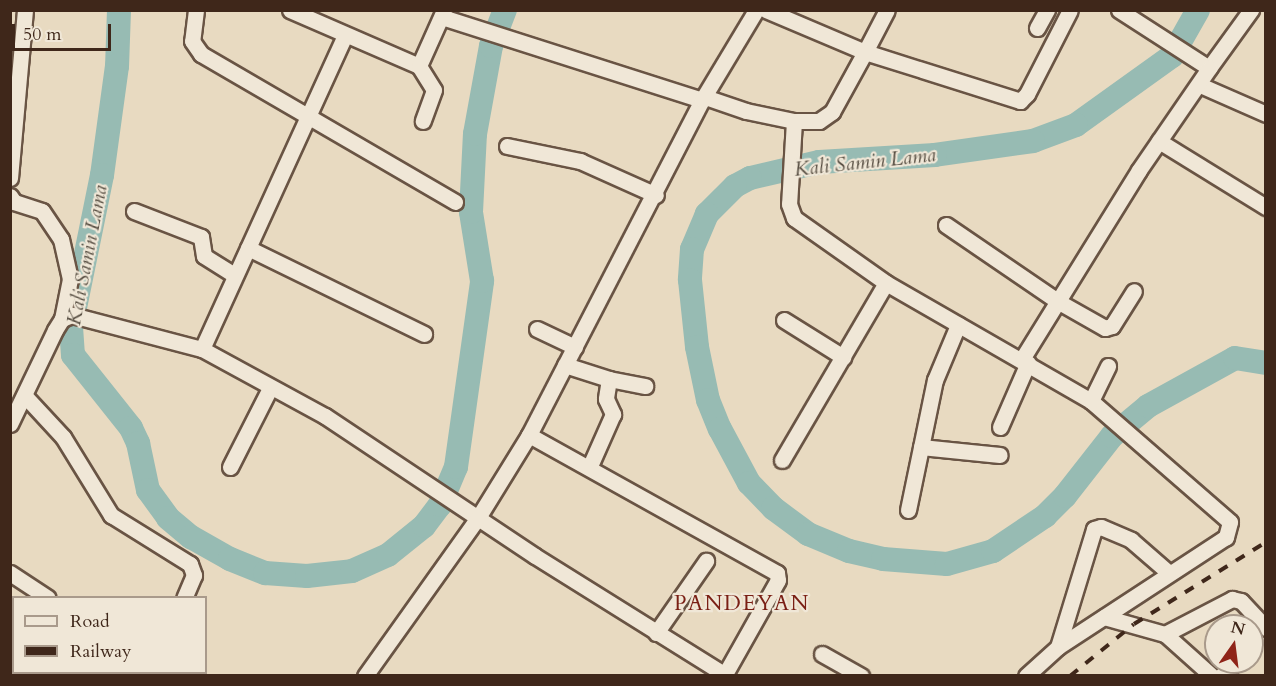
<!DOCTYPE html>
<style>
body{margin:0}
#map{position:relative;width:1276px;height:686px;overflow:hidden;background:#e8dac1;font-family:Cardo,serif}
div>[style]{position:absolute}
.river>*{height:24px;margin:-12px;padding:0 12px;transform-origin:12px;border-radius:12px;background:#97bbb3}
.roads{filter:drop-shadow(2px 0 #695444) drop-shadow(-2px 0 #695444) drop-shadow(0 2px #695444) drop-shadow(0 -2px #695444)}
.minor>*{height:15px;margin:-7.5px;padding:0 7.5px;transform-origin:7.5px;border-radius:7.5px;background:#f0e7d7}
.rail>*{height:4px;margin-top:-2px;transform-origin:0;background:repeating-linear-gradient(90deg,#3f271a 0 10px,transparent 0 20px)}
span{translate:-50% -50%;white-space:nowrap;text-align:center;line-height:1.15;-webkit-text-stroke:4.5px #f0e7d7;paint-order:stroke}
.water-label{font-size:20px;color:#554c40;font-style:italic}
.quarter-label{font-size:21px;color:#7a1f14;letter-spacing:1.5px}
.frame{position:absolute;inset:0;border:12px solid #3f271a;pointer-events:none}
.legend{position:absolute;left:12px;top:596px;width:195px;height:78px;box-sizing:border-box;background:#f0e7d7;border:2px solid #a99a8b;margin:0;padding:8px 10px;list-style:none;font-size:18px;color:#3f271a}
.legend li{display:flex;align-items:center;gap:12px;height:30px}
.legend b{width:30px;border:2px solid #a99a8b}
.north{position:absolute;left:1204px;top:614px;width:60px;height:60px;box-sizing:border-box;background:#f0e7d7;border:2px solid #a99a8b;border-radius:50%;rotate:14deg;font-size:16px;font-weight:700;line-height:24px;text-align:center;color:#3f271a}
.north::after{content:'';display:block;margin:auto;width:21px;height:27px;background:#8f2418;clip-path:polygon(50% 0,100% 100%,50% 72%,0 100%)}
.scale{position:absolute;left:12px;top:24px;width:99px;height:27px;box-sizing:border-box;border:3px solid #3f271a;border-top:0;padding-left:8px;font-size:18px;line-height:21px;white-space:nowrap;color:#3f271a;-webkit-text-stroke:4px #f0e7d7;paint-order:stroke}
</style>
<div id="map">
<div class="river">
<i style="left:119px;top:10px;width:56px;rotate:92deg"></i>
<i style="left:117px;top:66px;width:110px;rotate:97.8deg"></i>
<i style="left:102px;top:175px;width:155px;rotate:101.5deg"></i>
<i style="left:71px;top:327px;width:28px;rotate:86deg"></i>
<i style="left:73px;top:355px;width:93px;rotate:51.5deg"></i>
<i style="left:131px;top:428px;width:17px;rotate:65deg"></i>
<i style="left:138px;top:443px;width:48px;rotate:78deg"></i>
<i style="left:148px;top:490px;width:34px;rotate:54deg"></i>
<i style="left:168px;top:518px;width:30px;rotate:40deg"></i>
<i style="left:191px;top:537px;width:45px;rotate:29.4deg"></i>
<i style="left:230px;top:559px;width:38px;rotate:22deg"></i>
<i style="left:265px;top:573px;width:42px;rotate:4.1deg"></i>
<i style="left:307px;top:576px;width:45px;rotate:-6.3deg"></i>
<i style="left:352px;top:571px;width:39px;rotate:-24deg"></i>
<i style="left:388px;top:555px;width:46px;rotate:-38.9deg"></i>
<i style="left:424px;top:526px;width:26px;rotate:-53deg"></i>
<i style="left:440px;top:505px;width:41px;rotate:-67.2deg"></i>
<i style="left:456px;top:467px;width:188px;rotate:-82deg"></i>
<i style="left:482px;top:281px;width:70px;rotate:-99.1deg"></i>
<i style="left:471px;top:212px;width:78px;rotate:-87.1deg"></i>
<i style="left:475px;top:134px;width:89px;rotate:-79.7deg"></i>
<i style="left:491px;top:46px;width:39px;rotate:-69deg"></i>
<i style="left:1198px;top:10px;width:53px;rotate:119.5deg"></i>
<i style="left:1172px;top:56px;width:118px;rotate:144.3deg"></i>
<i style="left:1076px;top:125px;width:46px;rotate:159.6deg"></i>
<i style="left:1033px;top:141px;width:99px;rotate:171.9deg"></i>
<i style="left:935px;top:155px;width:116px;rotate:176.5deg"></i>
<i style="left:819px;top:162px;width:71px;rotate:166.9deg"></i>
<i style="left:750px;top:178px;width:17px;rotate:152deg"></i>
<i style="left:735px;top:186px;width:40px;rotate:135deg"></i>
<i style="left:707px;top:214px;width:38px;rotate:113deg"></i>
<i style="left:692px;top:249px;width:31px;rotate:94deg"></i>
<i style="left:690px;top:280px;width:67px;rotate:84deg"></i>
<i style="left:697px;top:347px;width:54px;rotate:78.3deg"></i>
<i style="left:708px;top:400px;width:31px;rotate:68deg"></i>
<i style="left:720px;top:429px;width:61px;rotate:61.8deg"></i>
<i style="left:749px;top:483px;width:35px;rotate:46deg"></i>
<i style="left:773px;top:508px;width:44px;rotate:36.6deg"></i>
<i style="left:808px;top:534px;width:44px;rotate:22.5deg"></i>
<i style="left:849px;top:551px;width:35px;rotate:13deg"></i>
<i style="left:883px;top:559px;width:64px;rotate:4.5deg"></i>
<i style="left:947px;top:564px;width:48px;rotate:-15.8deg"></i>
<i style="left:993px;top:551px;width:63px;rotate:-33.9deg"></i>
<i style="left:1045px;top:516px;width:28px;rotate:-45deg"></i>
<i style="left:1065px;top:496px;width:76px;rotate:-51.9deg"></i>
<i style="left:1112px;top:436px;width:47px;rotate:-39.8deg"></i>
<i style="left:1148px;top:406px;width:99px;rotate:-28.9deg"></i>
<i style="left:1235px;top:358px;width:31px;rotate:9deg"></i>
</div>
<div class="roads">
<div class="minor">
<i style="left:196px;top:10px;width:31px;rotate:97deg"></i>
<i style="left:192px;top:41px;width:16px;rotate:55deg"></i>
<i style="left:201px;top:54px;width:294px;rotate:30.2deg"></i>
<i style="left:290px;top:10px;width:141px;rotate:23.5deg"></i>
<i style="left:419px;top:66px;width:61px;rotate:-65.9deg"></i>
<i style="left:766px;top:10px;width:108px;rotate:23deg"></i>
<i style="left:865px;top:52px;width:47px;rotate:-62.4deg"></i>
<i style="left:1119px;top:10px;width:107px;rotate:32.8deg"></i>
<i style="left:1209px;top:68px;width:72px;rotate:-54.1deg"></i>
<i style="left:442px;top:17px;width:273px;rotate:17.7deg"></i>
<i style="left:1037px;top:28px;width:21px;rotate:-61deg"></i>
<i style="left:419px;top:66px;width:28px;rotate:58deg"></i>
<i style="left:434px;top:90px;width:33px;rotate:110deg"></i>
<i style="left:1200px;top:85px;width:72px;rotate:23.7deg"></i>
<i style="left:705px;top:97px;width:43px;rotate:18.9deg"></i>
<i style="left:746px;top:111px;width:49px;rotate:11.8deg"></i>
<i style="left:794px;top:121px;width:25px"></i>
<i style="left:819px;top:121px;width:16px;rotate:-35deg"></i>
<i style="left:832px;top:112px;width:68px;rotate:-61.2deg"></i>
<i style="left:865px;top:52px;width:163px;rotate:17.5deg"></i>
<i style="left:1020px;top:101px;width:10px;rotate:-45deg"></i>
<i style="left:1027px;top:94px;width:94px;rotate:-62.9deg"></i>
<i style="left:794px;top:121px;width:83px;rotate:93.4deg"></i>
<i style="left:789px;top:204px;width:15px;rotate:70deg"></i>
<i style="left:794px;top:218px;width:113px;rotate:35.2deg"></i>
<i style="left:886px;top:283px;width:237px;rotate:29.9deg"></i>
<i style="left:1091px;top:401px;width:184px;rotate:41deg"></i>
<i style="left:1230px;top:522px;width:16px;rotate:105deg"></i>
<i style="left:1226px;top:537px;width:201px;rotate:146.8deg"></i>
<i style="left:1058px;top:647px;width:43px;rotate:137.8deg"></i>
<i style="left:1159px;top:141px;width:126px;rotate:31.7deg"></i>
<i style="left:507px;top:146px;width:75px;rotate:11.6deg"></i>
<i style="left:580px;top:161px;width:83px;rotate:24.1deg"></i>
<i style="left:10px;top:178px;width:169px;rotate:-84.9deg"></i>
<i style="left:10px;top:196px;width:7px;rotate:56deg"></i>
<i style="left:14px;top:202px;width:29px;rotate:18deg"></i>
<i style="left:42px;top:211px;width:34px;rotate:56deg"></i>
<i style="left:61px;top:239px;width:41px;rotate:77.3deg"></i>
<i style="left:70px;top:279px;width:41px;rotate:101.3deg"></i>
<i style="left:134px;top:211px;width:72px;rotate:21.2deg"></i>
<i style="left:201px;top:237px;width:19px;rotate:81deg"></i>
<i style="left:204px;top:256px;width:36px;rotate:32deg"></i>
<i style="left:946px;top:225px;width:137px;rotate:34.3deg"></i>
<i style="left:1059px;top:302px;width:53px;rotate:29.5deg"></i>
<i style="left:1105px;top:328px;width:7px;rotate:-16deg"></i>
<i style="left:1112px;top:326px;width:41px;rotate:-57.8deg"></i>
<i style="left:248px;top:248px;width:196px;rotate:26deg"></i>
<i style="left:784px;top:320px;width:70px;rotate:32.1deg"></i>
<i style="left:537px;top:329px;width:42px;rotate:25.3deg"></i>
<i style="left:202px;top:349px;width:345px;rotate:-65.5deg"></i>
<i style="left:1022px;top:359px;width:222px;rotate:-58.2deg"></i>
<i style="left:1139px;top:170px;width:124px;rotate:-55.5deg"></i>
<i style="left:565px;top:365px;width:46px;rotate:17.7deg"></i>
<i style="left:609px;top:379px;width:20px;rotate:99deg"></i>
<i style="left:606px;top:399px;width:17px;rotate:65deg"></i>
<i style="left:613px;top:414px;width:57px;rotate:113.9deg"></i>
<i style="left:609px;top:379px;width:37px;rotate:11deg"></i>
<i style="left:25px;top:396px;width:56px;rotate:47.2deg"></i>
<i style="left:63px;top:437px;width:92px;rotate:58.4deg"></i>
<i style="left:111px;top:515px;width:93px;rotate:31.8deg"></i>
<i style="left:190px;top:564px;width:12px;rotate:70deg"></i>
<i style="left:194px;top:575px;width:25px;rotate:113deg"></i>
<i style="left:1091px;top:401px;width:39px;rotate:-64deg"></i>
<i style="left:10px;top:424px;width:104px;rotate:-64.4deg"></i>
<i style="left:55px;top:330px;width:13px;rotate:-58deg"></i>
<i style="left:62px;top:319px;width:11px;rotate:-22deg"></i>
<i style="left:72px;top:315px;width:134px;rotate:14.7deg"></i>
<i style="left:202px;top:349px;width:140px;rotate:28.6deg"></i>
<i style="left:325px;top:416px;width:252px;rotate:33.7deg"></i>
<i style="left:535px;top:556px;width:226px;rotate:32deg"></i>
<i style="left:1000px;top:427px;width:70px;rotate:-66.4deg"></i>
<i style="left:529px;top:435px;width:284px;rotate:29.1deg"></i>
<i style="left:777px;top:573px;width:7px;rotate:82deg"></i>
<i style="left:778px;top:580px;width:108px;rotate:119.4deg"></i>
<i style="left:921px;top:447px;width:79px;rotate:5.8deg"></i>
<i style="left:782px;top:460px;width:205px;rotate:-59.6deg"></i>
<i style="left:230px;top:467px;width:89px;rotate:-63.1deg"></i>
<i style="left:908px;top:510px;width:133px;rotate:-78.3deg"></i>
<i style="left:935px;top:380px;width:60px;rotate:-67.3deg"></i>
<i style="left:10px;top:573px;width:45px;rotate:33.3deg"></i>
<i style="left:1104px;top:617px;width:63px;rotate:15.6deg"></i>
<i style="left:1165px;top:634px;width:63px;rotate:41.8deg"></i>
<i style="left:656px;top:633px;width:88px;rotate:-55.2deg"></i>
<i style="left:1165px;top:634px;width:76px;rotate:-27.6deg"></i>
<i style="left:1232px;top:599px;width:9px;rotate:13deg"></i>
<i style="left:1241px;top:601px;width:37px;rotate:47deg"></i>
<i style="left:1058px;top:647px;width:123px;rotate:-73deg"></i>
<i style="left:1094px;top:529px;width:7px;rotate:-16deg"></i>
<i style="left:1101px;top:527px;width:33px;rotate:23deg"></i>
<i style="left:1131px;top:540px;width:49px;rotate:40.9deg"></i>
<i style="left:822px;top:654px;width:45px;rotate:29.4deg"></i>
<i style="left:162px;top:672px;width:6px;rotate:39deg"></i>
<i style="left:365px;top:676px;width:196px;rotate:-54.5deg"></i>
<i style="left:479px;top:516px;width:95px;rotate:-58.3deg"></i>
<i style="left:529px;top:435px;width:377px;rotate:-62.7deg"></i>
<i style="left:702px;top:100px;width:105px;rotate:-59deg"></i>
<i style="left:1221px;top:676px;width:20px;rotate:-45deg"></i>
</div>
</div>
<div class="rail">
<i style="left:1070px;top:676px;width:82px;rotate:-39.1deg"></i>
<i style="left:1134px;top:624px;width:155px;rotate:-31.8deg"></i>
</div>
<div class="water-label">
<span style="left:865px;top:162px;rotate:-6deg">Kali Samin Lama</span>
<span style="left:87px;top:255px;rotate:-79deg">Kali Samin Lama</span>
</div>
<div class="quarter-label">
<span style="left:742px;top:604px">PANDEYAN</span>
</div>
<div class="frame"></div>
<ul class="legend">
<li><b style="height:8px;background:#f0e7d7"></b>Road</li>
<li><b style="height:8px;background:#3f271a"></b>Railway</li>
</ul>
<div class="north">N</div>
<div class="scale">50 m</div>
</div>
